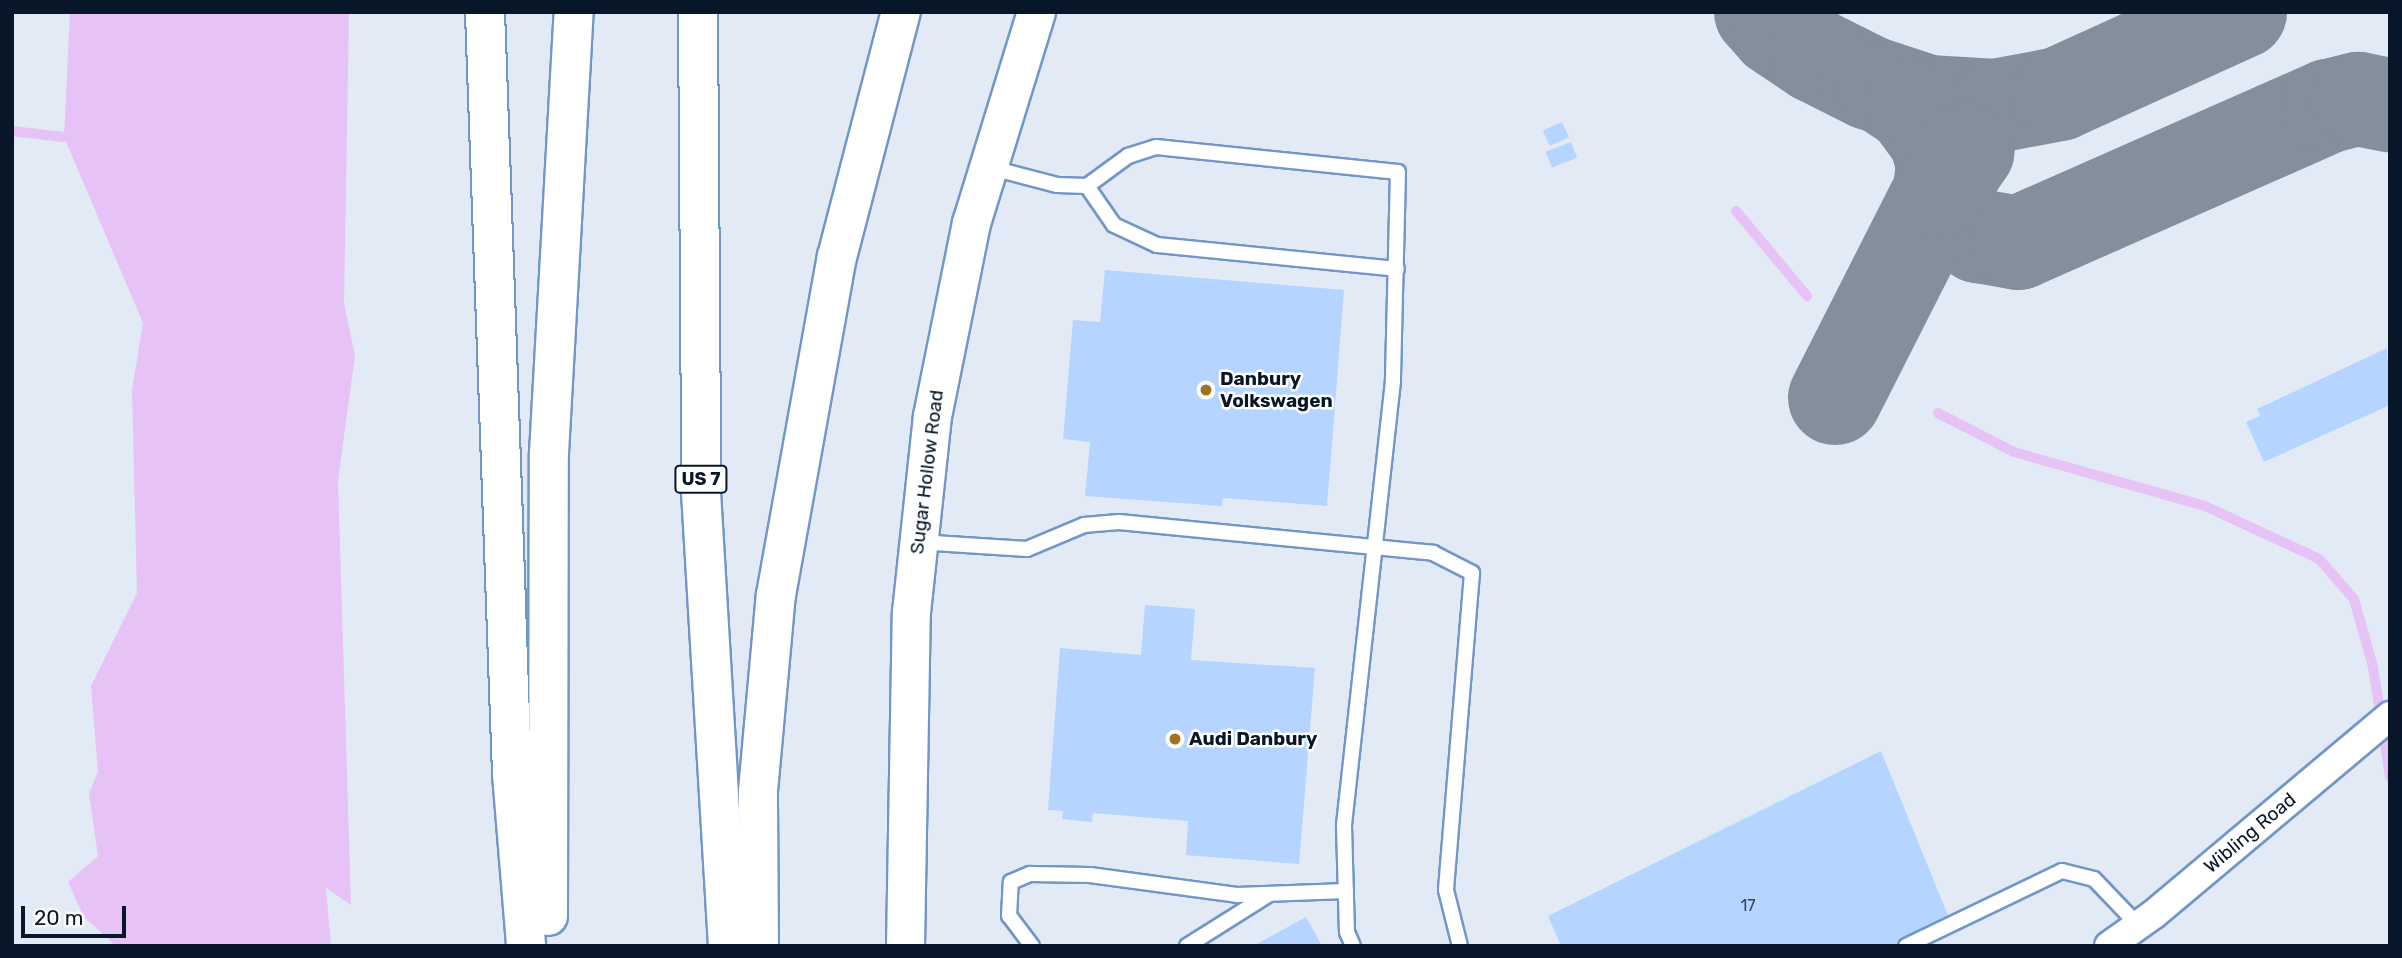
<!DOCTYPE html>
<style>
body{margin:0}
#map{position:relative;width:2402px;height:958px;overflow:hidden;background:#e2eaf5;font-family:Rubik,sans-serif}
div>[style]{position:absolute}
.water>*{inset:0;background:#e7c2f6}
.stream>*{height:10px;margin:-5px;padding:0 5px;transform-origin:5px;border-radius:5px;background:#e7c2f6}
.taxiway>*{height:94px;margin:-47px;padding:0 47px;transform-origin:47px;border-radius:47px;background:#848f9e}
.building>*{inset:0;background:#b5d4ff;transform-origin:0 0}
.roads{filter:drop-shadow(2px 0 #7196c8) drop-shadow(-2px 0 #7196c8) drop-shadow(0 2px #7196c8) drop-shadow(0 -2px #7196c8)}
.service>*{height:14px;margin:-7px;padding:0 7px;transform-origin:7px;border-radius:7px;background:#fff}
.minor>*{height:28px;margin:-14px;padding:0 14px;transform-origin:14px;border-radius:14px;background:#fff}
.tertiary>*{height:37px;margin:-18.5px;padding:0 18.5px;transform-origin:18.5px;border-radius:18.5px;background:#fff}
.motorway>*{height:38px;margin:-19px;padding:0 19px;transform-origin:19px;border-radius:19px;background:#fff}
.dots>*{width:19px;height:19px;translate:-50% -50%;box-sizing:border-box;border:4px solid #fff;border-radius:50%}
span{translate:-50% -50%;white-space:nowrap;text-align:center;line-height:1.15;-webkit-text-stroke:5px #fff;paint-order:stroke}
.number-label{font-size:16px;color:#33465e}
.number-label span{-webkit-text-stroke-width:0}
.shield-label span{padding:2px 5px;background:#fff;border:2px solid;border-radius:5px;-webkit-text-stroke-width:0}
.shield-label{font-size:18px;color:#081629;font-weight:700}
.poi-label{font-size:19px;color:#081629;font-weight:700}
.left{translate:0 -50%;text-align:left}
.street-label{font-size:19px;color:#081629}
.frame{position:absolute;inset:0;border:14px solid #081629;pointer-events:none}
.scale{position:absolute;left:21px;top:906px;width:105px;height:32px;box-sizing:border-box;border:4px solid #081629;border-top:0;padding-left:9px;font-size:21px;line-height:24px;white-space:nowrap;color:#081629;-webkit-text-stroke:5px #fff;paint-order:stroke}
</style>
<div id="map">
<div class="water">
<i style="clip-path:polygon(70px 12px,349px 12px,344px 303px,355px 356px,338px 480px,351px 905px,326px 888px,331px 946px,116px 946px,84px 917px,68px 882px,98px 856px,89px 794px,98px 771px,91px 686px,137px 593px,132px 390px,143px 323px,64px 137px)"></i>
</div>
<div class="stream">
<i style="left:12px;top:131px;width:52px;rotate:6.6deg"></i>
<i style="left:1736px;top:211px;width:111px;rotate:50.1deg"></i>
<i style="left:1938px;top:413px;width:85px;rotate:27.2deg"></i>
<i style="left:2014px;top:452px;width:198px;rotate:15.8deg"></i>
<i style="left:2205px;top:506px;width:126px;rotate:24.9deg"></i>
<i style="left:2319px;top:559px;width:53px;rotate:48.8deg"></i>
<i style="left:2354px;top:599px;width:71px;rotate:74.4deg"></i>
<i style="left:2373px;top:667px;width:111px;rotate:81.2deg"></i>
</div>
<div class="taxiway">
<i style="left:1761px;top:12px;width:24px;rotate:48deg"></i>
<i style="left:1777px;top:30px;width:47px;rotate:33.7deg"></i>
<i style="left:1816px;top:56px;width:60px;rotate:26.6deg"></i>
<i style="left:1870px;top:83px;width:61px;rotate:18.1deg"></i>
<i style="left:1928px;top:102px;width:67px;rotate:3.4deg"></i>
<i style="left:1995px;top:106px;width:65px;rotate:-10.6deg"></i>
<i style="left:2059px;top:94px;width:199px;rotate:-24.4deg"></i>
<i style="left:1885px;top:88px;width:32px;rotate:34deg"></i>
<i style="left:1912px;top:106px;width:41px;rotate:54deg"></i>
<i style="left:1936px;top:139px;width:27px;rotate:75deg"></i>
<i style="left:1943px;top:165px;width:33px;rotate:97deg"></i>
<i style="left:1939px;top:198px;width:26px;rotate:58deg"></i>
<i style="left:1953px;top:220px;width:31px;rotate:32deg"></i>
<i style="left:1979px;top:236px;width:40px;rotate:10deg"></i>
<i style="left:2018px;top:243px;width:340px;rotate:-23.8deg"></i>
<i style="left:2329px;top:106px;width:30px;rotate:-14deg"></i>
<i style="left:2358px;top:99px;width:33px;rotate:11deg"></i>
<i style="left:1835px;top:398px;width:234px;rotate:-63.1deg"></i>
<i style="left:1941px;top:189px;width:47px;rotate:-55.3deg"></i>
</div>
<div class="building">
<i style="left:1562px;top:122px;width:17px;height:21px;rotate:66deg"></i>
<i style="left:1571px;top:142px;width:17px;height:27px;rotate:69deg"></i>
<i style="clip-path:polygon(1105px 270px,1344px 290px,1327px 506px,1223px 498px,1222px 506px,1085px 496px,1090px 442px,1063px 439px,1073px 320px,1100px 322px)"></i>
<i style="clip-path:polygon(2387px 348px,2390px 405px,2264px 462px,2246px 422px,2260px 416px,2257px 409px)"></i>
<i style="clip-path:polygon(1145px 605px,1195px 609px,1191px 660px,1315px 668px,1299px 864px,1186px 855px,1188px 821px,1093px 813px,1092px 822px,1062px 819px,1063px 811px,1048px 810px,1060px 648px,1141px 655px)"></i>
<i style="clip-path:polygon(1881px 751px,1949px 918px,1894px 946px,1561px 946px,1548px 916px)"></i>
<i style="clip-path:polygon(1306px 917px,1322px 946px,1253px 946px)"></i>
</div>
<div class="roads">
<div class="service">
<i style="left:988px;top:167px;width:71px;rotate:14.6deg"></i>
<i style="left:1057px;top:185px;width:30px;rotate:2deg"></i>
<i style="left:1087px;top:186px;width:51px;rotate:-36.2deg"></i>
<i style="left:1128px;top:156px;width:29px;rotate:-18deg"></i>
<i style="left:1156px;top:147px;width:243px;rotate:5.9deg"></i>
<i style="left:1398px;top:172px;width:209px;rotate:91.4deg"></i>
<i style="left:1393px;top:381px;width:448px;rotate:96.3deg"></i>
<i style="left:1344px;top:826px;width:106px;rotate:88.4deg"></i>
<i style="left:1347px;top:932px;width:15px;rotate:67deg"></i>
<i style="left:1087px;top:186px;width:47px;rotate:55.3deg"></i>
<i style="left:1114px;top:225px;width:47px;rotate:24.9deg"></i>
<i style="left:1157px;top:245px;width:241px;rotate:5.7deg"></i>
<i style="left:918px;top:542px;width:109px;rotate:3.7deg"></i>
<i style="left:1027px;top:549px;width:62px;rotate:-22.8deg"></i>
<i style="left:1084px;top:525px;width:35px;rotate:-5deg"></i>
<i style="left:1119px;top:522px;width:316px;rotate:5.6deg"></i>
<i style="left:1433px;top:553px;width:44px;rotate:27.1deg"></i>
<i style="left:1472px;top:573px;width:318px;rotate:94.7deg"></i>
<i style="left:1446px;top:890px;width:58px;rotate:76deg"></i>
<i style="left:1032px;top:946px;width:38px;rotate:-127deg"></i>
<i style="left:1009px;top:916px;width:34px;rotate:-87deg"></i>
<i style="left:1011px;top:882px;width:21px;rotate:-23deg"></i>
<i style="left:1030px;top:874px;width:60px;rotate:1deg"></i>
<i style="left:1090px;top:875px;width:148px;rotate:7.7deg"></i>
<i style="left:1237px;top:895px;width:109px;rotate:-2.1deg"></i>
<i style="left:1187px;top:946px;width:96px;rotate:-32.2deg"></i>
<i style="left:1906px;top:946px;width:173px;rotate:-25.7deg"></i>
<i style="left:2062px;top:871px;width:33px;rotate:14deg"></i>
<i style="left:2094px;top:879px;width:64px;rotate:46.3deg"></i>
</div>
<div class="minor">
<i style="left:2109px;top:946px;width:55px;rotate:-35.4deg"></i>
<i style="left:2154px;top:914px;width:308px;rotate:-40deg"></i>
</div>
<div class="tertiary">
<i style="left:905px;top:946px;width:334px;rotate:-89deg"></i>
<i style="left:911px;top:612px;width:197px;rotate:-83.9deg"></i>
<i style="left:932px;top:416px;width:197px;rotate:-78.6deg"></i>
<i style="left:971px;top:223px;width:221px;rotate:-72.9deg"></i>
</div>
<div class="motorway">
<i style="left:485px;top:12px;width:762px;rotate:87.97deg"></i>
<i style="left:512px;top:774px;width:173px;rotate:85.3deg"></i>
<i style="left:698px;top:12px;width:480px;rotate:89.6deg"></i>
<i style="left:701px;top:492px;width:455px;rotate:86.6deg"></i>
<i style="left:548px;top:916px;width:463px;rotate:-89.9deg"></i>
<i style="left:549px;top:453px;width:442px;rotate:-86.8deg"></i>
<i style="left:759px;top:946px;width:155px;rotate:-90.4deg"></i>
<i style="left:758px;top:791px;width:197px;rotate:-84.8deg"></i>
<i style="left:776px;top:595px;width:343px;rotate:-79.8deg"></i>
<i style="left:837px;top:257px;width:253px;rotate:-75.4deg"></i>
</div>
</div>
<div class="dots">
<i style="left:1206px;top:390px;background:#a07224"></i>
<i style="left:1175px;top:739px;background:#a07224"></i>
</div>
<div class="number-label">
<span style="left:1748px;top:906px">17</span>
</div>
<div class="shield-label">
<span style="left:701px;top:479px">US 7</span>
</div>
<div class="poi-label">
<span class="left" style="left:1220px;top:390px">Danbury<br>Volkswagen</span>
<span class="left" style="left:1189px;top:739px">Audi Danbury</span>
</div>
<div class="street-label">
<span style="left:927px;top:472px;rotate:-83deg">Sugar Hollow Road</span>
<span style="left:2250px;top:833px;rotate:-40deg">Wibling Road</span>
</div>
<div class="frame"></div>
<div class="scale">20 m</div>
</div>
